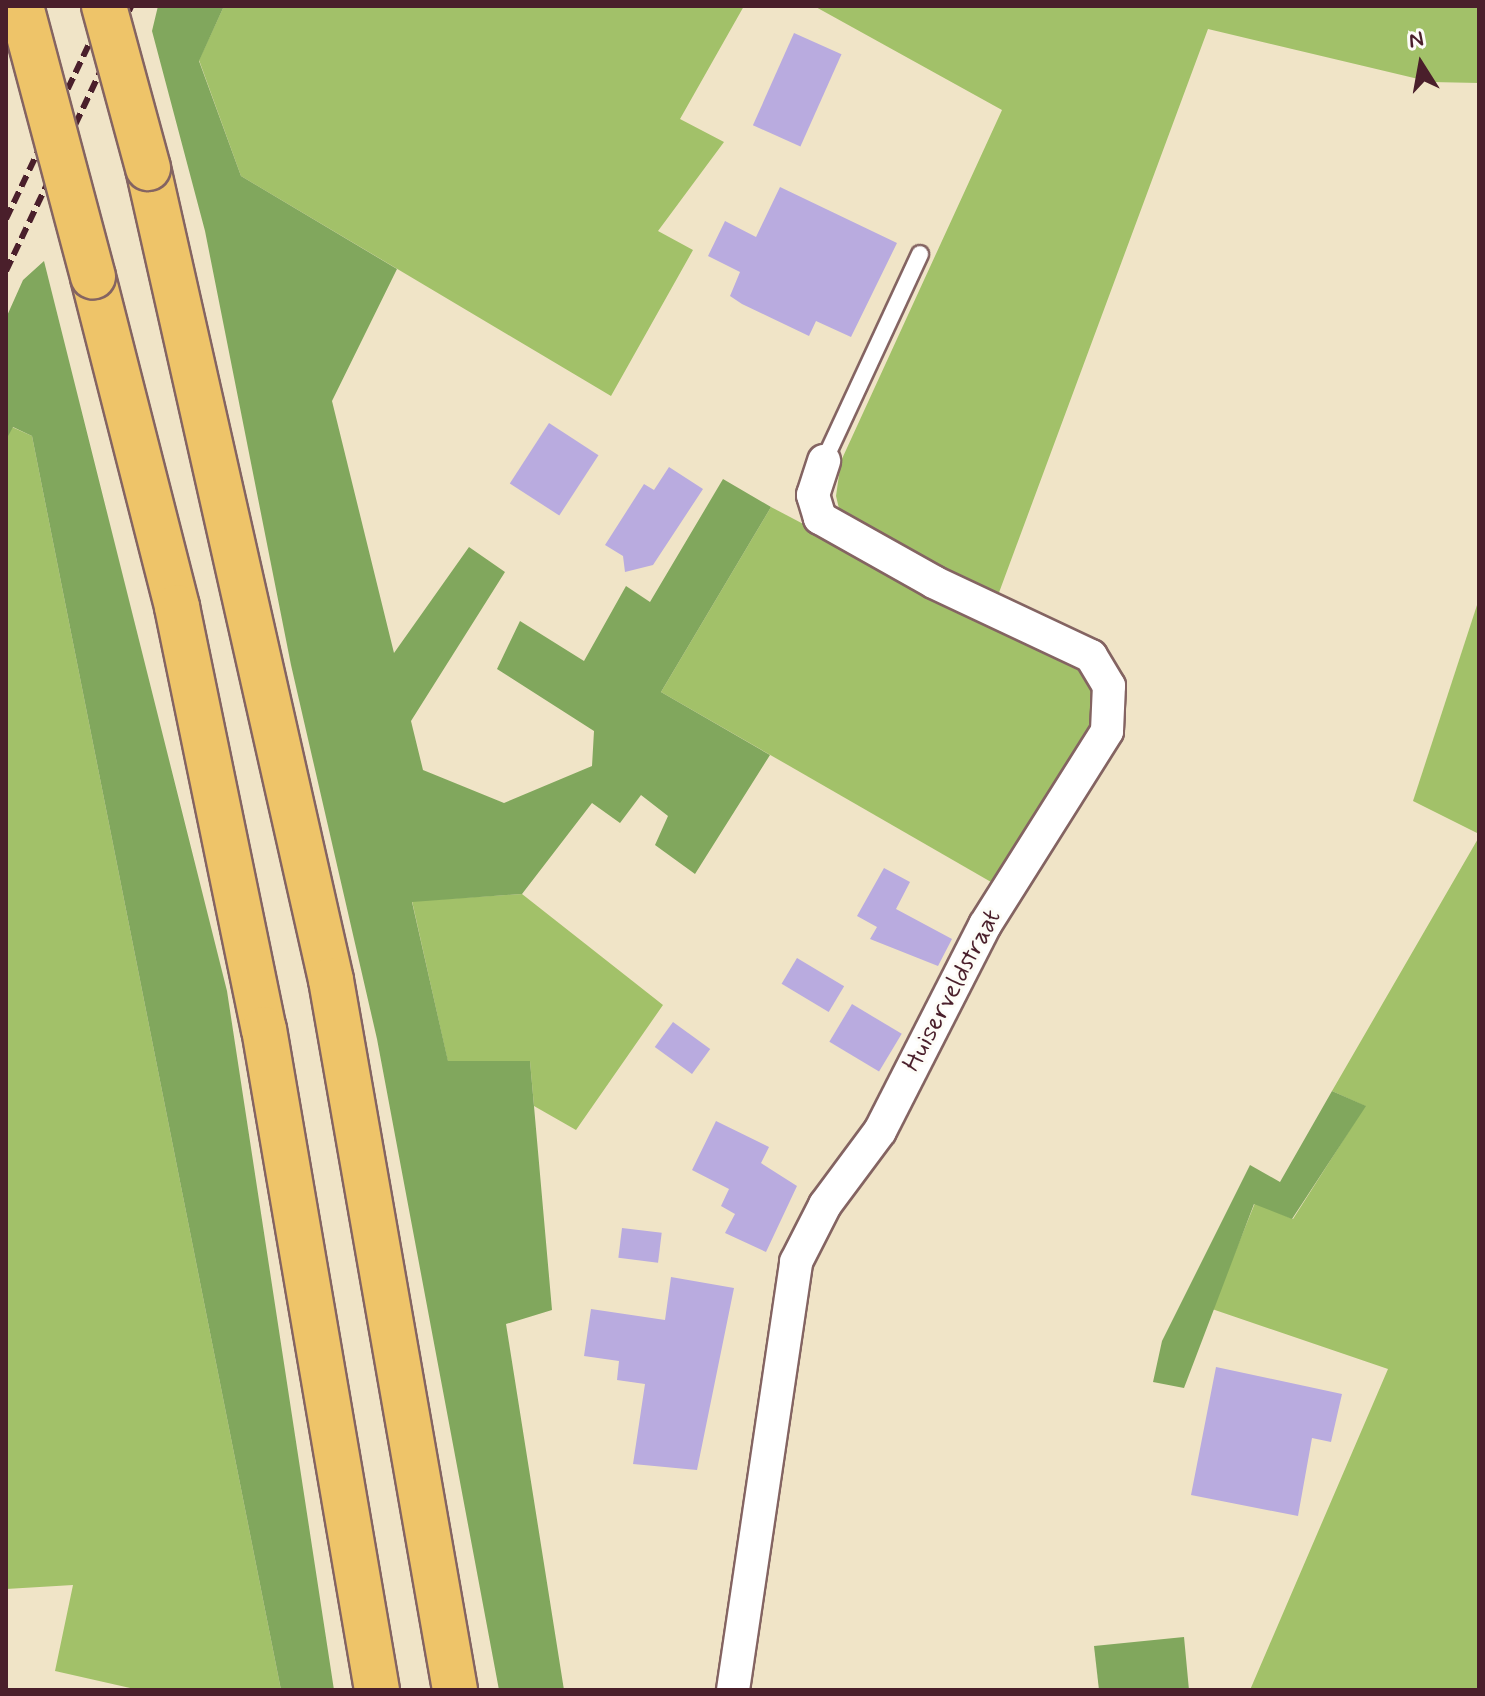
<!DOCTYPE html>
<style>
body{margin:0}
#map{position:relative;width:1485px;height:1696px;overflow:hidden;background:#f0e4c7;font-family:Mynerve,sans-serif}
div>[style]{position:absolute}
.green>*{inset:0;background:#a2c169}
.forest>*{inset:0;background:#81a75d}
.building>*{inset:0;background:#b9abdf;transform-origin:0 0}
.roads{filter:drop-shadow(2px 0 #846462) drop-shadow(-2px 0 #846462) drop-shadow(0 2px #846462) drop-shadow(0 -2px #846462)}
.lane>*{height:16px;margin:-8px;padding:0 8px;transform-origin:8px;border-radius:8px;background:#fff}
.street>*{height:32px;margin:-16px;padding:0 16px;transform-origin:16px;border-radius:16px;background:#fff}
.highway>*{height:44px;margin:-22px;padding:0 22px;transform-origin:22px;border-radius:22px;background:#eec469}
.rail>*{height:6px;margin-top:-3px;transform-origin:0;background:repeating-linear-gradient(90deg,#4a1f2b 0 12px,transparent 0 18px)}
.bridges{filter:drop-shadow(2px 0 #846462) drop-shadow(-2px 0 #846462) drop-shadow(0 2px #846462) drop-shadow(0 -2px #846462)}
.highway-bridge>*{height:44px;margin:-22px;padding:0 22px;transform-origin:22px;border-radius:22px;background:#eec469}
span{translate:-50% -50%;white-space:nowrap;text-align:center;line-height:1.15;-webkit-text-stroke:6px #fdfcf7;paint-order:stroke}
.street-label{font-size:26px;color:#4a1f2b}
.frame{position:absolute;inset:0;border:8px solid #4a1f2b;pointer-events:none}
.north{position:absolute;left:1381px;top:24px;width:80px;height:80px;-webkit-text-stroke:6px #fdfcf7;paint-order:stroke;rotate:349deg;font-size:22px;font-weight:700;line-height:32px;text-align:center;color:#4a1f2b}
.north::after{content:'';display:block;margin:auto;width:28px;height:36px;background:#4a1f2b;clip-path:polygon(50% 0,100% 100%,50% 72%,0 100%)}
</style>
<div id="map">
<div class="green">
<i style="clip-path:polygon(224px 6px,744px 6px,680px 119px,724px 142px,658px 231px,693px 250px,611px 396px,241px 176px,199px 60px)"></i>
<i style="clip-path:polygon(814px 6px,1479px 6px,1479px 83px,1431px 82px,1208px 29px,997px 598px,841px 517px,836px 496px,841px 461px,1002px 110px)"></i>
<i style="clip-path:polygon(12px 427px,32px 436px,281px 1690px,139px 1690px,55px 1671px,73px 1585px,6px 1589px,6px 440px)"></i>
<i style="clip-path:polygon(771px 507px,1091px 675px,1099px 717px,998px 886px,661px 692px)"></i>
<i style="clip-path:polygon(1479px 599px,1479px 834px,1413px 801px)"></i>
<i style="clip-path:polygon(1479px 837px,1479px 1690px,1250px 1690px,1388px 1369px,1212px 1309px,1255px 1203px,1293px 1219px,1365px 1106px,1332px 1091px)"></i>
<i style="clip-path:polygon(522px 894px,663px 1005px,576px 1130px,534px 1106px,530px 1061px,448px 1062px,412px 901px)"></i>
</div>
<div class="forest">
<i style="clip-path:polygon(158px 6px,224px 6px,199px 61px,241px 176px,397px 269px,332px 401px,394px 653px,469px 547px,505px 572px,411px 721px,423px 770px,504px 803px,592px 766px,594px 731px,497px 669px,520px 621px,584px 661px,626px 586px,650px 602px,723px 479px,771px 507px,661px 692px,770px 755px,695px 874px,655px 845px,668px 816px,641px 795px,620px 823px,592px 803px,522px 894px,412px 902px,448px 1061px,530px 1061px,552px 1310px,506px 1324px,564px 1690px,499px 1690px,377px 1039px,291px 665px,205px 231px,152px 31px)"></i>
<i style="clip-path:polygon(44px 261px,227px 991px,334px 1690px,281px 1690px,32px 436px,13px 427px,6px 440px,6px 318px,23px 280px)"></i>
<i style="clip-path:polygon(1332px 1091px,1366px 1106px,1292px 1219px,1254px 1204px,1184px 1388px,1153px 1382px,1162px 1341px,1250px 1165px,1280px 1182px)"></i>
<i style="clip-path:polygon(1184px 1637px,1189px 1690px,1099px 1690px,1094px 1646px)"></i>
</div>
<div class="building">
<i style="left:794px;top:33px;width:52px;height:101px;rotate:24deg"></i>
<i style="clip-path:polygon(780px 187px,897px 243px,851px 337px,816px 321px,809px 336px,742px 304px,730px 296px,740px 272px,708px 256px,725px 221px,756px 237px)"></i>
<i style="left:549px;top:423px;width:59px;height:72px;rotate:33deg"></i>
<i style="clip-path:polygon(669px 467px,703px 489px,653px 565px,625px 572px,623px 556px,605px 545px,644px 484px,654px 490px)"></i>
<i style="clip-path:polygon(884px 868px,910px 882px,896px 909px,952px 939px,938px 966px,870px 939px,877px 927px,857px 916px)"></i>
<i style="left:797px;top:958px;width:55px;height:30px;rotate:31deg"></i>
<i style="left:852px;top:1004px;width:58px;height:44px;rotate:31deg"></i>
<i style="left:673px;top:1022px;width:46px;height:31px;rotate:36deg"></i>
<i style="clip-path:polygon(716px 1121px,769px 1147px,761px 1163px,797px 1186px,766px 1252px,725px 1233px,735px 1214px,721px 1206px,729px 1189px,692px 1170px)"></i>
<i style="left:622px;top:1228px;width:40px;height:30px;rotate:7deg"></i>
<i style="clip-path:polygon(671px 1277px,734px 1288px,697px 1470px,633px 1464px,645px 1384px,617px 1380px,619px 1361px,584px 1356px,591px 1309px,665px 1320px)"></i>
<i style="clip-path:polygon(1216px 1367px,1342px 1394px,1331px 1442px,1312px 1438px,1298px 1516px,1191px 1495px)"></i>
</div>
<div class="roads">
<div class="lane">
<i style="left:824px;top:461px;width:228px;rotate:-65.1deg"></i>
</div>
<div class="street">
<i style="left:733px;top:1690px;width:433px;rotate:-81.6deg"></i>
<i style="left:796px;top:1262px;width:64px;rotate:-63deg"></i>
<i style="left:825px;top:1205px;width:92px;rotate:-53.4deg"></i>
<i style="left:880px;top:1131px;width:231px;rotate:-63deg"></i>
<i style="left:985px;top:925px;width:229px;rotate:-57.8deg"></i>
<i style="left:1107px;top:731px;width:45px;rotate:-87.5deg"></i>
<i style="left:1109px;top:686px;width:35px;rotate:-121deg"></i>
<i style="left:1091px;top:656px;width:174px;rotate:-154.8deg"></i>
<i style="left:934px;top:582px;width:131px;rotate:-150.7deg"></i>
<i style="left:820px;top:518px;width:24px;rotate:-107deg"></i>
<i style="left:813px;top:495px;width:36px;rotate:-72deg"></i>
</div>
<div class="highway">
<i style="left:148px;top:168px;width:832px;rotate:77.3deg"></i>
<i style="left:331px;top:980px;width:721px;rotate:80.09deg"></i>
<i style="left:93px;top:277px;width:341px;rotate:75.7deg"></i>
<i style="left:177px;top:607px;width:431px;rotate:78.4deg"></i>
<i style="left:264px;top:1029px;width:671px;rotate:80.3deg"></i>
</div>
</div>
<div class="rail">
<i style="left:6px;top:219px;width:236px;rotate:-64.6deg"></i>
<i style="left:6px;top:271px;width:293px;rotate:-64.7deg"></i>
</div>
<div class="bridges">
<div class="highway-bridge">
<i style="left:21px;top:6px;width:280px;rotate:75.1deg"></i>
<i style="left:104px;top:6px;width:168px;rotate:74.8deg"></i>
</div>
</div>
<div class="street-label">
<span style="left:953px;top:991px;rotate:-62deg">Huiserveldstraat</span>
</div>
<div class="frame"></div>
<div class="north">N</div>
</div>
